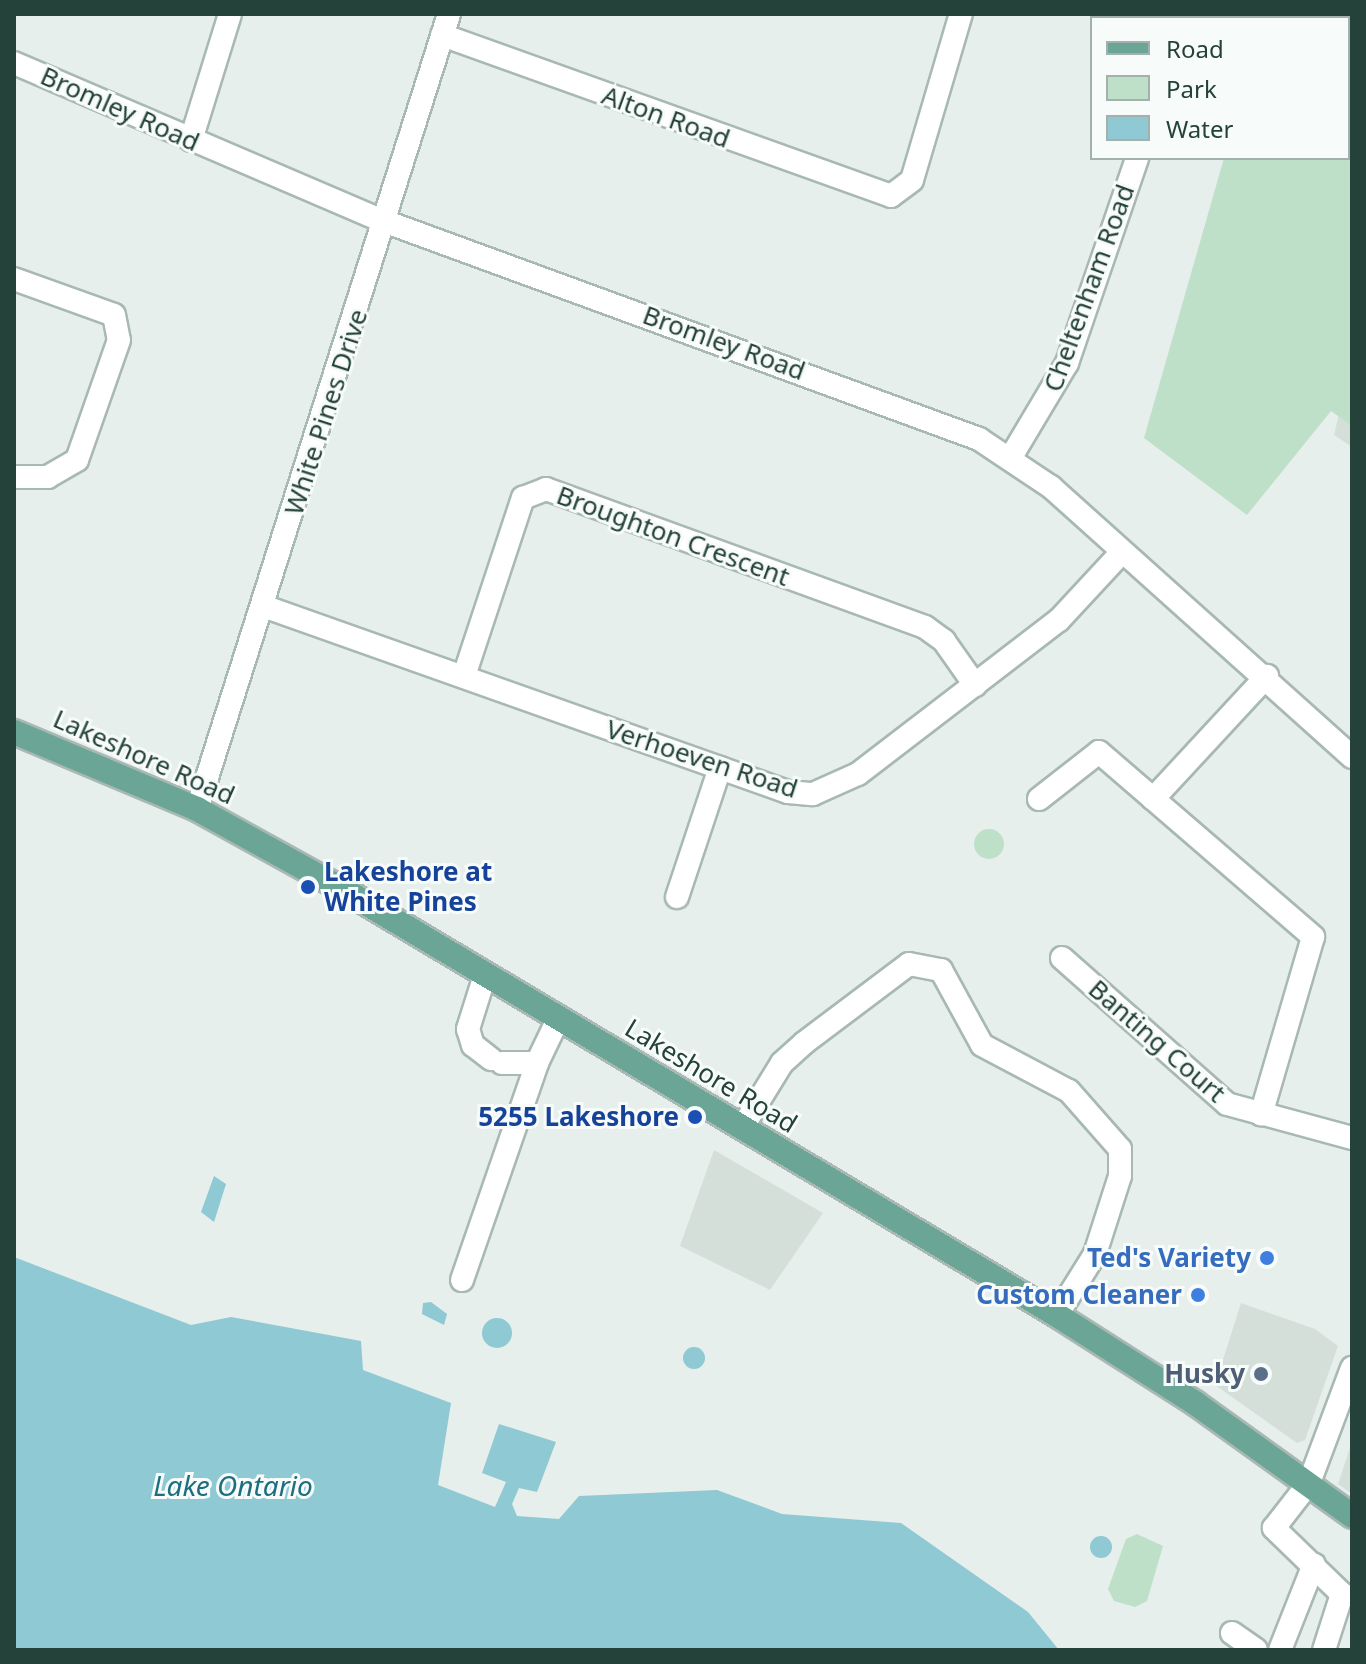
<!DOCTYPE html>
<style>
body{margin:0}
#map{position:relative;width:1366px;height:1664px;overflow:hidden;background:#e6efeb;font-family:"Noto Sans",sans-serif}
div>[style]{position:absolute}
.built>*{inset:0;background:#d4dfda}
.green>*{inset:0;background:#bfe0c8}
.round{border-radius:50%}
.water>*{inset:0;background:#8ec9d4}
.roads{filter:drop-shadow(2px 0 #a8b8b2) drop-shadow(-2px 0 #a8b8b2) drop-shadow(0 2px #a8b8b2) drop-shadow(0 -2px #a8b8b2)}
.minor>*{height:22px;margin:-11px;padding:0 11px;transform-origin:11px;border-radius:11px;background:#fff}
.major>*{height:24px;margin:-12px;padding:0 12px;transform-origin:12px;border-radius:12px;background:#6aa596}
.dots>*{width:22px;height:22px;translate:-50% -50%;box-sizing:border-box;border:4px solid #f7fbf9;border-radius:50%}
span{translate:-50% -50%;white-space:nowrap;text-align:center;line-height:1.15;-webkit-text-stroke:6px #f7fbf9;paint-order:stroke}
.street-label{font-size:26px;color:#24423a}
.transit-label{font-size:26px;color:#164399;font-weight:700}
.left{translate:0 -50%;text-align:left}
.right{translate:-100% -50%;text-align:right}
.shop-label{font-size:26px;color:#366cbe;font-weight:700}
.service-label{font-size:26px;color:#4e5e75;font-weight:700}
.water-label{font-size:28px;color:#1c6f80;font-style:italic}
.frame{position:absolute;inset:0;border:16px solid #24423a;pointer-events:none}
.legend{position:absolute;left:1090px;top:16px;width:260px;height:144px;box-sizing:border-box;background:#f7fbf9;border:2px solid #a3b1ad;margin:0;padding:10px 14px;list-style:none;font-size:24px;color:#24423a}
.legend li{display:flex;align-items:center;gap:16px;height:40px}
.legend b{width:40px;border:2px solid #a3b1ad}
</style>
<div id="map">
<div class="built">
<i style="clip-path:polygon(1352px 360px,1352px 447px,1334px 435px)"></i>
<i style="clip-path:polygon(714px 1150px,823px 1213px,770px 1290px,680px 1246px)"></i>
<i style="clip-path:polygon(1241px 1303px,1315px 1329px,1338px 1346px,1305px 1440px,1297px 1443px,1215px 1385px)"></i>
<i style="clip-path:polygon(1352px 1442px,1352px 1494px,1338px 1484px)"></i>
</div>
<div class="green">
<i style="clip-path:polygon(1272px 14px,1352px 14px,1352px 426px,1331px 411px,1247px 515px,1144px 438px,1224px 158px,1348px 158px,1348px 18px)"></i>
<i class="round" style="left:974px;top:829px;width:30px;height:30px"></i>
<i style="clip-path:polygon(1137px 1534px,1163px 1546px,1147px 1601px,1135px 1607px,1114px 1601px,1108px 1589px,1126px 1539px)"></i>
</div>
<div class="water">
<i style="clip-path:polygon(214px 1176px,226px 1184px,214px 1222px,201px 1212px)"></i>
<i style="clip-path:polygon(14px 1257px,191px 1325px,231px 1317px,361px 1341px,363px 1370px,451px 1403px,438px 1485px,495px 1507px,506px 1482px,482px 1473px,499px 1424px,556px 1442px,537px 1492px,519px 1488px,512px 1504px,517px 1516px,559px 1519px,579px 1496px,717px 1490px,782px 1514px,901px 1523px,1028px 1612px,1059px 1650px,14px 1650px)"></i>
<i style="clip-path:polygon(431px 1302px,447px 1314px,444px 1325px,422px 1314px,423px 1303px)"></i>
<i class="round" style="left:482px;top:1318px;width:30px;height:30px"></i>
<i class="round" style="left:683px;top:1347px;width:22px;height:22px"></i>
<i class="round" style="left:1090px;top:1536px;width:22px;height:22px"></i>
</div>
<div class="roads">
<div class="minor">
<i style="left:1188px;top:18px;width:4px;rotate:-76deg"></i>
<i style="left:442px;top:35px;width:477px;rotate:19.7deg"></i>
<i style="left:891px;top:196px;width:26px;rotate:-37deg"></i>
<i style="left:912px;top:180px;width:173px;rotate:-73.6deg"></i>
<i style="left:14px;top:63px;width:399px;rotate:23.2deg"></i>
<i style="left:381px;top:220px;width:637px;rotate:20.11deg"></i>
<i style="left:979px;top:439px;width:87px;rotate:33.7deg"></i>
<i style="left:1051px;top:487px;width:404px;rotate:41.9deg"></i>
<i style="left:191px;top:140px;width:132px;rotate:-72.8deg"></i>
<i style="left:14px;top:279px;width:106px;rotate:19.8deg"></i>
<i style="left:114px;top:315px;width:25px;rotate:79deg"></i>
<i style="left:119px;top:340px;width:127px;rotate:109.3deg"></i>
<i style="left:77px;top:460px;width:34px;rotate:150deg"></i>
<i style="left:48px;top:477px;width:34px;rotate:180deg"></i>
<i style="left:1011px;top:457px;width:109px;rotate:-59.2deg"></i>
<i style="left:1067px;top:363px;width:217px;rotate:-71.1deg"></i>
<i style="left:263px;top:606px;width:557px;rotate:19.51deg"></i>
<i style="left:788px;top:792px;width:25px;rotate:5deg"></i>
<i style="left:813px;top:794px;width:49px;rotate:-24deg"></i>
<i style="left:858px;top:774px;width:253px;rotate:-37.5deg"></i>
<i style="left:1059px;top:620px;width:93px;rotate:-47.2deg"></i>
<i style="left:464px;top:676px;width:188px;rotate:-71.7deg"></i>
<i style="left:523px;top:498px;width:25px;rotate:-21deg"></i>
<i style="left:546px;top:489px;width:403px;rotate:20deg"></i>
<i style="left:925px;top:627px;width:24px;rotate:36deg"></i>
<i style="left:944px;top:641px;width:54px;rotate:54.8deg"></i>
<i style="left:1039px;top:799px;width:76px;rotate:-38.1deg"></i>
<i style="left:1099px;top:752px;width:283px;rotate:40.8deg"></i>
<i style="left:1313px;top:937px;width:185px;rotate:106.3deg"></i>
<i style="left:1153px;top:799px;width:168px;rotate:-47.2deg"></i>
<i style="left:197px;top:809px;width:834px;rotate:-72.41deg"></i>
<i style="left:677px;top:897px;width:136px;rotate:-71.6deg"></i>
<i style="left:1062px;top:958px;width:220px;rotate:41.5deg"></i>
<i style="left:1227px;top:1104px;width:130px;rotate:15.2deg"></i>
<i style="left:485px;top:975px;width:57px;rotate:107.5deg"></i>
<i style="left:468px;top:1029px;width:17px;rotate:73deg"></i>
<i style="left:473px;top:1045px;width:23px;rotate:38deg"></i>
<i style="left:502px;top:1063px;width:35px"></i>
<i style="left:537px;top:1063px;width:51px;rotate:-64.4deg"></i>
<i style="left:742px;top:1128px;width:76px;rotate:-58.4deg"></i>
<i style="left:782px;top:1063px;width:30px;rotate:-42deg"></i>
<i style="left:804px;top:1043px;width:131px;rotate:-37deg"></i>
<i style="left:909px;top:964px;width:33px;rotate:11deg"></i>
<i style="left:941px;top:970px;width:85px;rotate:61.3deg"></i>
<i style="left:982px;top:1045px;width:98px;rotate:27.9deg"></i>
<i style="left:1069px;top:1091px;width:77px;rotate:48.7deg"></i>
<i style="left:1120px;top:1149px;width:27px;rotate:90deg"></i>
<i style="left:1120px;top:1176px;width:82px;rotate:107.8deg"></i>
<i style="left:1095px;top:1254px;width:72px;rotate:121.9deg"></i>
<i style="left:462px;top:1280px;width:230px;rotate:-70.9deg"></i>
<i style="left:1232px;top:1633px;width:29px;rotate:35deg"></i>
<i style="left:1280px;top:1650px;width:92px;rotate:-68.4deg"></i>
<i style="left:1324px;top:1650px;width:59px;rotate:-72.2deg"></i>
<i style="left:1342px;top:1594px;width:95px;rotate:-135.9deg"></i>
<i style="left:1274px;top:1528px;width:57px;rotate:-52.1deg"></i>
<i style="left:1309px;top:1483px;width:123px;rotate:-69.5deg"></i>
</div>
<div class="major">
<i style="left:14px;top:732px;width:199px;rotate:22.8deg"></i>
<i style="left:197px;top:809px;width:168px;rotate:28.9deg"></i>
<i style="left:344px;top:890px;width:830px;rotate:30.8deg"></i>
<i style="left:1057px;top:1315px;width:164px;rotate:32.5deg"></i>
<i style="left:1195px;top:1403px;width:193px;rotate:35.7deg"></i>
</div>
</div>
<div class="dots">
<i style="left:308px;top:887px;background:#1a4fb4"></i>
<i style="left:695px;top:1117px;background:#1a4fb4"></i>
<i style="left:1267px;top:1258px;background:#3f7fe0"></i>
<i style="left:1198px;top:1295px;background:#3f7fe0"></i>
<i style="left:1261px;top:1374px;background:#5c6f8a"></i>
</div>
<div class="street-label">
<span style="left:120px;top:109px;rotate:24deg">Bromley Road</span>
<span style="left:666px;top:117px;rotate:20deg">Alton Road</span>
<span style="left:1089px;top:288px;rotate:-70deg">Cheltenham Road</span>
<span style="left:724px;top:343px;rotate:20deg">Bromley Road</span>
<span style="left:326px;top:412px;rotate:-72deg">White Pines Drive</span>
<span style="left:673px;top:536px;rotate:20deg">Broughton Crescent</span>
<span style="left:144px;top:757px;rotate:24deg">Lakeshore Road</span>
<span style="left:702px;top:759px;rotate:18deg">Verhoeven Road</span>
<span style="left:1157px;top:1041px;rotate:41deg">Banting Court</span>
<span style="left:711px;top:1076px;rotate:31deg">Lakeshore Road</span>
</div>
<div class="transit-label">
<span class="left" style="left:324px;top:887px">Lakeshore at<br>White Pines</span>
<span class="right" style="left:679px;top:1117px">5255 Lakeshore</span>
</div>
<div class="shop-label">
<span class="right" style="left:1251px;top:1258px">Ted's Variety</span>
<span class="right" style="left:1182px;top:1295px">Custom Cleaner</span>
</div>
<div class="service-label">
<span class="right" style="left:1245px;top:1374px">Husky</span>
</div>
<div class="water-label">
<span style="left:233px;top:1485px">Lake Ontario</span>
</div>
<div class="frame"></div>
<ul class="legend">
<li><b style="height:10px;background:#6aa596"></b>Road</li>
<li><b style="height:22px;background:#bfe0c8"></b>Park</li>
<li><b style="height:22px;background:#8ec9d4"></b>Water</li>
</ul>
</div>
